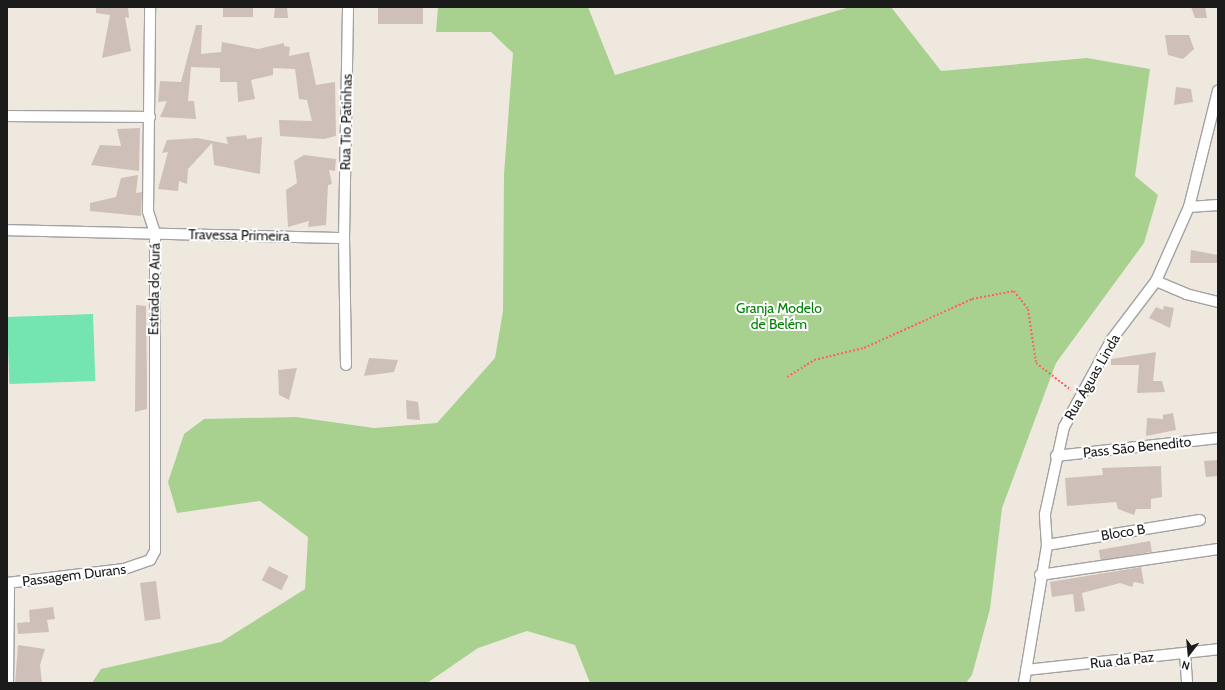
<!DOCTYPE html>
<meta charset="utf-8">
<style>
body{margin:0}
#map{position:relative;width:1225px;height:690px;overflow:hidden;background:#eee8df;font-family:Cabin,sans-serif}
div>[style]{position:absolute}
.forest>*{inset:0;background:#a8d18f}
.pitch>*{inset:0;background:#74e5b1;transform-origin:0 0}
.building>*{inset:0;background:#cec0b8;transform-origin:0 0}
.path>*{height:2px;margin-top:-1px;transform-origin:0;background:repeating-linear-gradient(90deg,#ff625f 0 2px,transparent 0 4px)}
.roads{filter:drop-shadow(1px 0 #a2a2a2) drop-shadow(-1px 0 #a2a2a2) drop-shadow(0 1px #a2a2a2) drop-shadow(0 -1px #a2a2a2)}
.minor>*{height:10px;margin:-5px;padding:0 5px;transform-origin:5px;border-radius:5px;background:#fff}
span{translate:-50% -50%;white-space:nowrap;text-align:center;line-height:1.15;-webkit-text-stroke:4px #fff;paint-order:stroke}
.street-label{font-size:14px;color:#1b1b1b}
.park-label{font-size:14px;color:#018002}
.frame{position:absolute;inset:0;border:8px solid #1b1b1b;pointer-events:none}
.north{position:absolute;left:1169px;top:634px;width:40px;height:40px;-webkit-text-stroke:3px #fff;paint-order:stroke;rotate:196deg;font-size:11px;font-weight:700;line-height:16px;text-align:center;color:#1b1b1b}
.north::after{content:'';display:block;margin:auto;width:14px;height:18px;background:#1b1b1b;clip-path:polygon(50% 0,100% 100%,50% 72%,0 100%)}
</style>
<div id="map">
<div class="forest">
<i style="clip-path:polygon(438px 7px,588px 7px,615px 75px,850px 7px,891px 7px,941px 71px,1087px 58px,1150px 69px,1135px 176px,1158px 195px,1144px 243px,1056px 363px,1002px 508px,990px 609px,972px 675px,966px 683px,590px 683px,575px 645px,527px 631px,478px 648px,427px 683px,92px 683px,101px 669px,221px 642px,305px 589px,308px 537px,260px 501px,177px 513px,168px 482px,184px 434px,204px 419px,296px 417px,374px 428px,437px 423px,495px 358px,503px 311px,504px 174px,513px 53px,491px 32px,436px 32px)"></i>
</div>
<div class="pitch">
<i style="left:93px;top:314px;width:67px;height:86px;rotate:88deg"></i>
</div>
<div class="building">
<i style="clip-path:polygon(96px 7px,128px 7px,129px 18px,125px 17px,131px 51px,102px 58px,110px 15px,96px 13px)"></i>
<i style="left:223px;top:7px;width:30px;height:10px"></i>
<i style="clip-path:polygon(275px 7px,287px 7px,288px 18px,274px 18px)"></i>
<i style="left:378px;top:7px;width:45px;height:17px"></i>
<i style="clip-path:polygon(1191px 7px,1205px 7px,1207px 18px,1195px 18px)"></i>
<i style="clip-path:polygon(196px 25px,202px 25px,201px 54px,221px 52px,222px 42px,258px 49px,284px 43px,284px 46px,290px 47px,289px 56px,309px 52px,316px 85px,335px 82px,336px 136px,324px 139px,280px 136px,279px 120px,312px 121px,307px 100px,299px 99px,295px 69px,273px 68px,273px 75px,251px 80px,255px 99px,238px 102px,237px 82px,220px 82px,220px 68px,191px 67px,188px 101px,194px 101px,196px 119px,160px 117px,167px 101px,158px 102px,160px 81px,181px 82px)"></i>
<i style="clip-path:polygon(1165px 35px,1189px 35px,1194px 49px,1183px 59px,1168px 55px)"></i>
<i style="clip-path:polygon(1176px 87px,1191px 89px,1193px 102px,1174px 105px)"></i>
<i style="clip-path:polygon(140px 128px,139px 171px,91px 165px,100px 145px,121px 146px,117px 129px)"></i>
<i style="clip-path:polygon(246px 135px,247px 139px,262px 137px,260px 174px,214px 165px,212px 143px,188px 169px,187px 184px,179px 181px,178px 191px,158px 189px,168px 152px,162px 153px,167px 140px,197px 138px,228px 144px,226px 137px)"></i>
<i style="clip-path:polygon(304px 155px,336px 159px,335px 171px,329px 170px,332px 184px,328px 185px,326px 225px,308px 227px,309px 221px,288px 227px,286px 190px,297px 183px,294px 161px)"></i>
<i style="clip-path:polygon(138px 175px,136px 193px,142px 192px,141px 216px,90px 211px,90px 203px,116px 197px,121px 178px)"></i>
<i style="clip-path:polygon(1191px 250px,1218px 255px,1218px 263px,1190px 263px)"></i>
<i style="clip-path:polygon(136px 305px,146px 306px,147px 382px,147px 409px,135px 412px)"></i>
<i style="clip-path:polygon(1164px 306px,1174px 308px,1170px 328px,1149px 318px,1156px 307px,1163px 310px)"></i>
<i style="clip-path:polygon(1156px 352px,1153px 381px,1162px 381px,1165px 392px,1137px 393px,1139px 365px,1111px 365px,1111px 359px)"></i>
<i style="clip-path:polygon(369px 358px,398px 360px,394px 372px,364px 376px)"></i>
<i style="clip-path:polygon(297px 368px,289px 400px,279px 395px,278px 370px)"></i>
<i style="clip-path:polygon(406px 400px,418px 402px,420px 420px,407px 419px)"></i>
<i style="clip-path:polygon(1173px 413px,1176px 430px,1146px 436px,1147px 418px,1163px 419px,1163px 415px)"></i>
<i style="clip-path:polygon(1218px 460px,1218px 476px,1206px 477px,1204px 461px)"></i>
<i style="clip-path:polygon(1161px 466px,1162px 497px,1151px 499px,1151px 509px,1136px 509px,1134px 515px,1118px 509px,1116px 502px,1067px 506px,1065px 478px,1103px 475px,1102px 468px)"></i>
<i style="left:1150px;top:541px;width:11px;height:52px;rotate:80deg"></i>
<i style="left:269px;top:566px;width:22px;height:16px;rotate:27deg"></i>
<i style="clip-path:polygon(1141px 567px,1144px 584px,1134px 582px,1132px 587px,1120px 583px,1082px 593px,1085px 611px,1075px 612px,1073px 594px,1052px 597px,1050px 582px)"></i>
<i style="left:156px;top:581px;width:38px;height:16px;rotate:83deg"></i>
<i style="clip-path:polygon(53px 607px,55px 619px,47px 620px,49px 632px,18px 634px,17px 623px,30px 622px,29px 610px)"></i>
<i style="clip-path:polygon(18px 645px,45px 649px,40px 665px,42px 683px,15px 683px)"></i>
</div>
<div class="path">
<i style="left:787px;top:377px;width:32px;rotate:-32deg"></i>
<i style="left:814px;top:360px;width:51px;rotate:-13.5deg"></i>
<i style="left:864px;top:348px;width:119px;rotate:-24.4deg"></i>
<i style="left:972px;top:299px;width:43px;rotate:-10.8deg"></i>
<i style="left:1014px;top:291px;width:23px;rotate:52deg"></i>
<i style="left:1028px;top:309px;width:55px;rotate:81.6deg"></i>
<i style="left:1036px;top:363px;width:44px;rotate:37.6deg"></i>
</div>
<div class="roads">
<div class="minor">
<i style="left:7px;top:116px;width:143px;rotate:0.4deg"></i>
<i style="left:1189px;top:207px;width:29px;rotate:-4deg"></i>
<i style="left:7px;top:230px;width:337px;rotate:1.4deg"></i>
<i style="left:1156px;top:281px;width:33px;rotate:23deg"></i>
<i style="left:1186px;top:294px;width:33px;rotate:14deg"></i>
<i style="left:346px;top:365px;width:127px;rotate:-90.9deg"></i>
<i style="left:344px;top:238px;width:231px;rotate:-89deg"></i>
<i style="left:1056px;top:456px;width:163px;rotate:-6.3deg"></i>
<i style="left:1047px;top:545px;width:155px;rotate:-9.3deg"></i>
<i style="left:1040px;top:575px;width:180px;rotate:-8.3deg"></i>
<i style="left:7px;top:583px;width:118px;rotate:-6.8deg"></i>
<i style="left:124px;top:569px;width:28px;rotate:-19deg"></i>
<i style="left:150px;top:560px;width:10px;rotate:-61deg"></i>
<i style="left:155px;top:551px;width:318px;rotate:-90deg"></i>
<i style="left:155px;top:233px;width:23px;rotate:-108deg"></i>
<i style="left:148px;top:211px;width:204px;rotate:-89.4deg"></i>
<i style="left:1185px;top:653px;width:30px;rotate:86deg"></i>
<i style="left:1026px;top:670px;width:193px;rotate:-6.2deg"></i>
<i style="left:8px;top:683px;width:100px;rotate:-89.4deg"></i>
<i style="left:1024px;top:683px;width:140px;rotate:-80.5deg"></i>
<i style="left:1047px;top:545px;width:31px;rotate:-94deg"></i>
<i style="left:1045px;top:514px;width:89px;rotate:-77.7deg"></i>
<i style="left:1064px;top:427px;width:100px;rotate:-61.4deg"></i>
<i style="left:1112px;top:339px;width:73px;rotate:-52.8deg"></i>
<i style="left:1156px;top:281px;width:81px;rotate:-66deg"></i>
<i style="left:1189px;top:207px;width:120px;rotate:-76deg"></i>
</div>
</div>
<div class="street-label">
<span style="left:346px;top:122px;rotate:-89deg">Rua Tio Patinhas</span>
<span style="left:239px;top:235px;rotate:1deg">Travessa Primeira</span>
<span style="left:154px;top:289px;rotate:-89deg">Estrada do Aurá</span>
<span style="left:1092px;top:377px;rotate:-60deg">Rua Águas Linda</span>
<span style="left:1137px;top:447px;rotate:-6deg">Pass São Benedito</span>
<span style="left:1123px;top:532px;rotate:-9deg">Bloco B</span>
<span style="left:74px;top:575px;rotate:-7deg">Passagem Durans</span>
<span style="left:1122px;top:660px;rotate:-6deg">Rua da Paz</span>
</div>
<div class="park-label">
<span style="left:779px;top:316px">Granja Modelo<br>de Belém</span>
</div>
<div class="frame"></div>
<div class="north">N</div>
</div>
